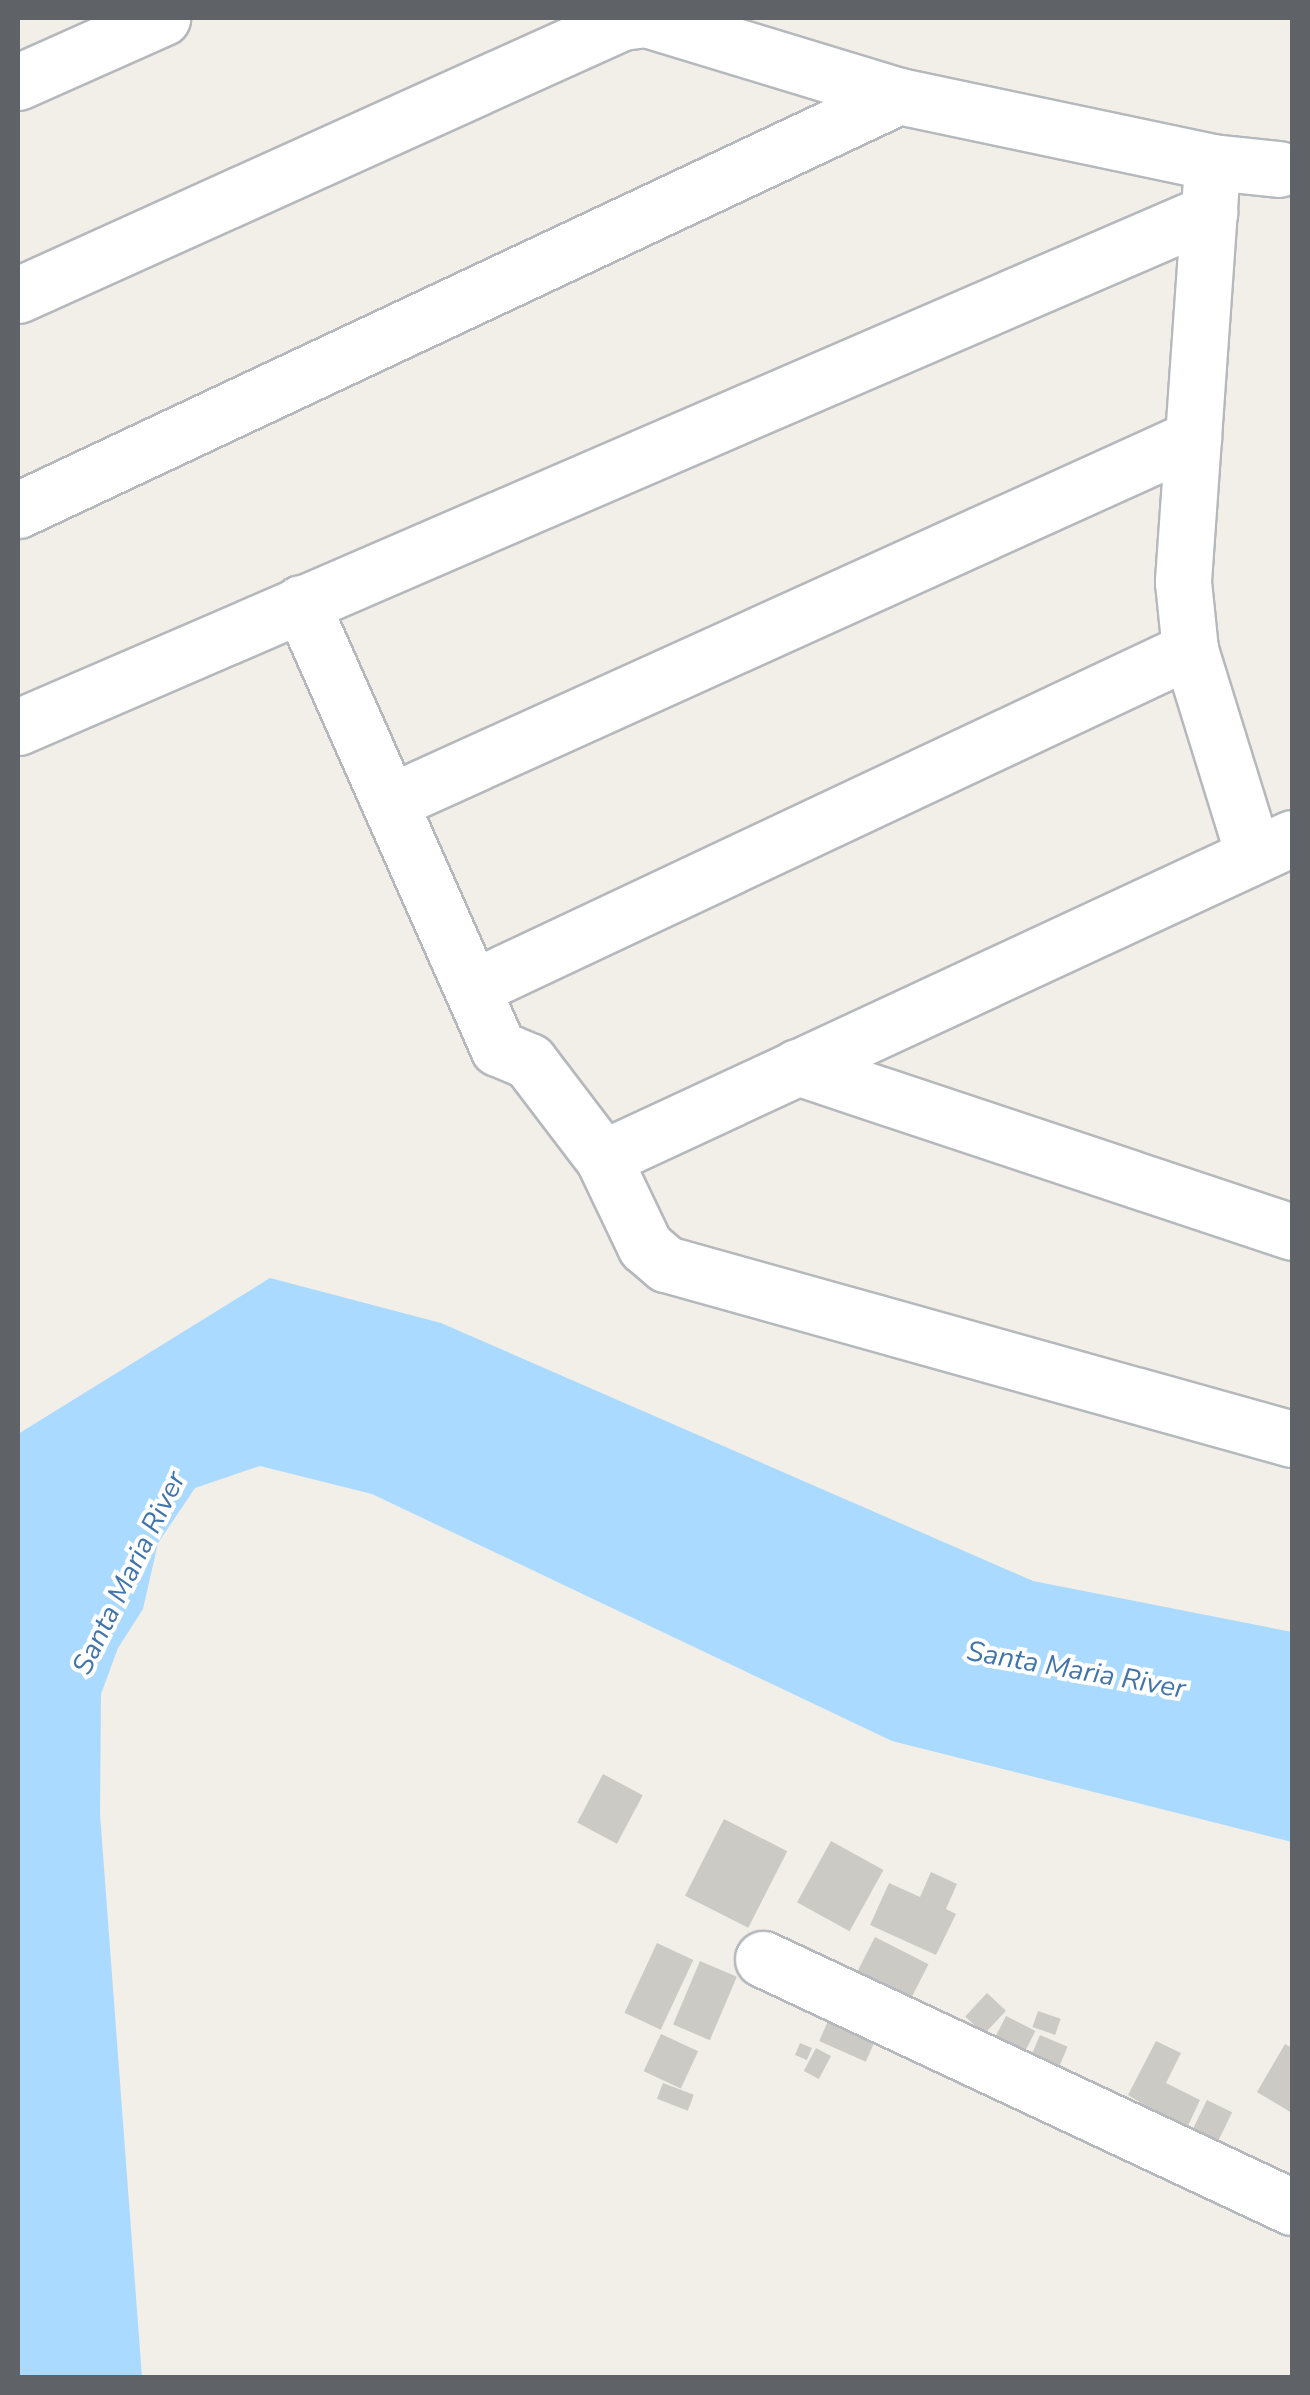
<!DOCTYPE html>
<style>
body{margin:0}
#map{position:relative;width:1310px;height:2395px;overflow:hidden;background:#f1efe8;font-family:"Nunito Sans",sans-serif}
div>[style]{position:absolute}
.water>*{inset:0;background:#aadaff}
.building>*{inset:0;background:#cccac5;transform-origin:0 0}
.roads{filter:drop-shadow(2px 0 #b5b8bc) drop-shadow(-2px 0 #b5b8bc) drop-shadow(0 2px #b5b8bc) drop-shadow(0 -2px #b5b8bc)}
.minor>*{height:55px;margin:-27.5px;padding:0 27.5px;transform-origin:27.5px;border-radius:27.5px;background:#fff}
span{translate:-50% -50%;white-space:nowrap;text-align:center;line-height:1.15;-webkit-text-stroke:8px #fff;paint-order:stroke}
.water-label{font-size:28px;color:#4174aa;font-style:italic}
.frame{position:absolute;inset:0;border:20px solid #5f6368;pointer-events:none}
</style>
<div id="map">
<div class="water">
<i style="clip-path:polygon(270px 1278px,441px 1323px,1033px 1581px,1292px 1632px,1292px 1842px,892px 1741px,372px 1494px,260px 1466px,195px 1488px,158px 1543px,143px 1609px,118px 1648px,101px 1694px,100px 1814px,142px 2377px,18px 2377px,18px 1434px)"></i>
</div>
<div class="building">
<i style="left:603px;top:1774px;width:45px;height:55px;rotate:28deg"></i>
<i style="left:724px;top:1819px;width:71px;height:86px;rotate:27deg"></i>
<i style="left:831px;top:1841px;width:60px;height:70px;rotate:29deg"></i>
<i style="clip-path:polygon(931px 1872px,957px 1884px,946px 1909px,956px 1914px,936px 1955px,870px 1925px,889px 1883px,920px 1897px)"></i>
<i style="left:875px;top:1937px;width:60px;height:55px;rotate:27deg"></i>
<i style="left:657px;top:1943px;width:40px;height:77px;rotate:25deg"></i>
<i style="left:700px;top:1961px;width:40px;height:69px;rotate:23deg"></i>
<i style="left:987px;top:1993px;width:26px;height:32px;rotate:43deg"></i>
<i style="left:833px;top:2010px;width:51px;height:34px;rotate:24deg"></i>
<i style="left:1038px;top:2011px;width:24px;height:17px;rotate:19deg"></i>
<i style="left:1006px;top:2016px;width:33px;height:32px;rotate:27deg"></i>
<i style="left:661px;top:2034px;width:41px;height:41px;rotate:25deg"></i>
<i style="left:1040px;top:2035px;width:30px;height:24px;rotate:23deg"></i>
<i style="clip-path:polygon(1156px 2041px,1181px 2053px,1166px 2083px,1200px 2100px,1186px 2130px,1128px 2095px)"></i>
<i style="left:800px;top:2043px;width:13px;height:13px;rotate:23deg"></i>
<i style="clip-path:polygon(1285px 2044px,1292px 2048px,1292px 2113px,1257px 2092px)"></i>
<i style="left:816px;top:2048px;width:17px;height:26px;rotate:28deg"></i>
<i style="left:663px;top:2083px;width:33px;height:17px;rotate:21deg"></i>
<i style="left:1207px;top:2100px;width:28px;height:33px;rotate:26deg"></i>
</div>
<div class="roads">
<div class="minor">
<i style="left:18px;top:82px;width:158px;rotate:-24deg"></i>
<i style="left:1211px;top:180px;width:403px;rotate:94deg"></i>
<i style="left:1183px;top:582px;width:68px;rotate:84.1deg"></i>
<i style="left:1190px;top:650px;width:214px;rotate:72.8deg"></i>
<i style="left:18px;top:295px;width:663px;rotate:-24.32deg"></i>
<i style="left:622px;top:22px;width:24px;rotate:-7deg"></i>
<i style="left:646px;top:19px;width:264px;rotate:16.9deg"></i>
<i style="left:899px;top:96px;width:320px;rotate:11.9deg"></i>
<i style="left:1212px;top:162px;width:67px;rotate:6deg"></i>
<i style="left:18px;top:510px;width:973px;rotate:-25.17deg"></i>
<i style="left:301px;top:603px;width:487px;rotate:66.1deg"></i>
<i style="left:498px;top:1048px;width:34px;rotate:23deg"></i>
<i style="left:529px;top:1061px;width:122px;rotate:52.7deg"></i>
<i style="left:603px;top:1158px;width:98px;rotate:64.5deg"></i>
<i style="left:645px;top:1246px;width:28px;rotate:41deg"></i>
<i style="left:666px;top:1264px;width:650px;rotate:15.62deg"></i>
<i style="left:18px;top:727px;width:1298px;rotate:-23.38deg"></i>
<i style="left:390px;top:802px;width:882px;rotate:-24.38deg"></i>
<i style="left:472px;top:988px;width:794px;rotate:-25.21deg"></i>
<i style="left:797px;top:1067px;width:522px;rotate:18.43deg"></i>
<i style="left:603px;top:1158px;width:760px;rotate:-24.91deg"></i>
<i style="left:763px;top:1959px;width:584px;rotate:25.12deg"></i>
</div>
</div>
<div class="water-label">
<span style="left:129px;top:1573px;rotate:-64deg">Santa Maria River</span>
<span style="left:1076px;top:1670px;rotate:10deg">Santa Maria River</span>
</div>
<div class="frame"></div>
</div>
